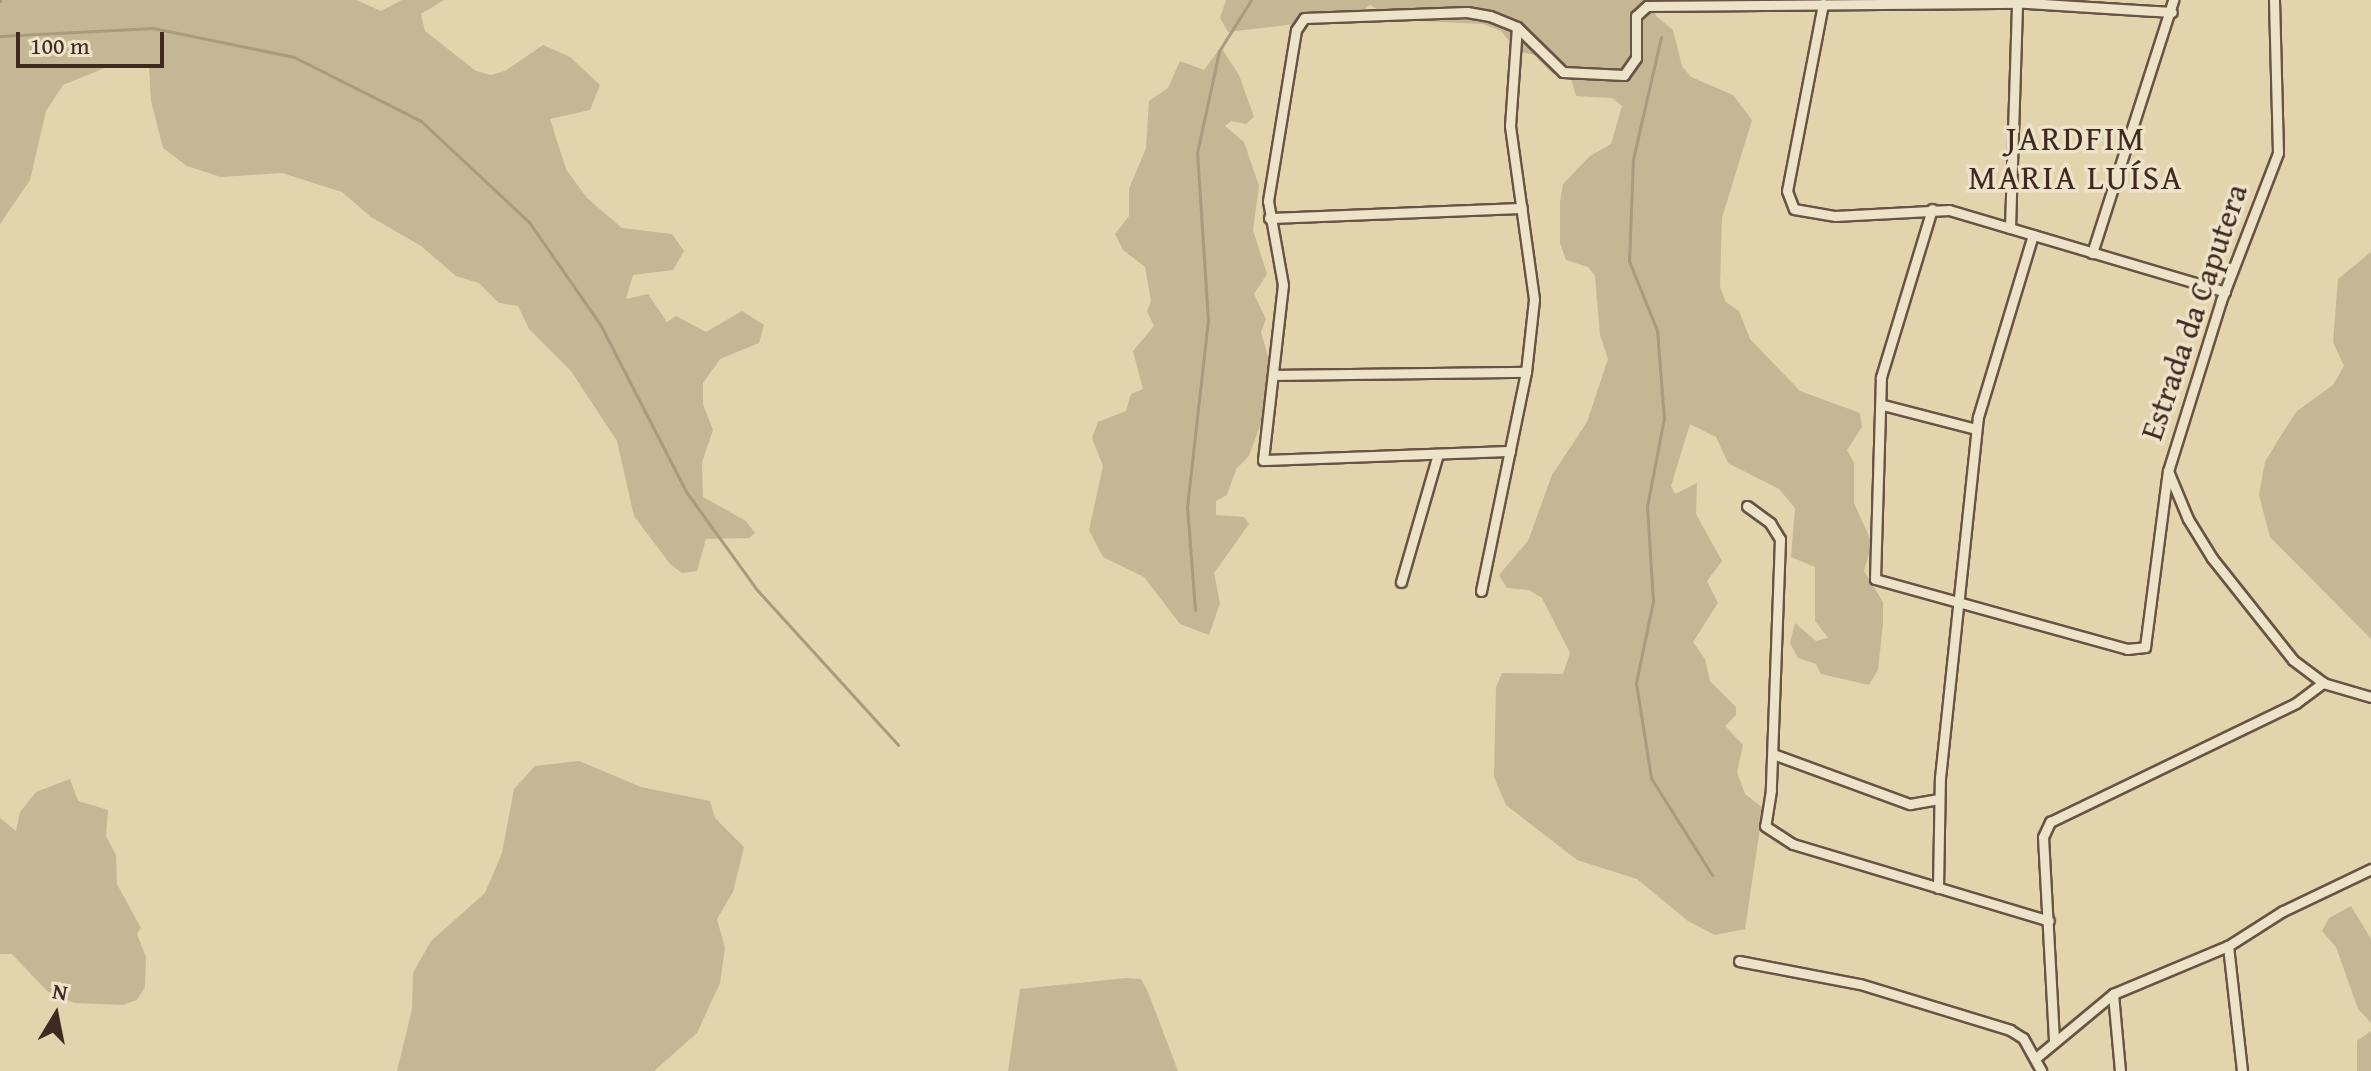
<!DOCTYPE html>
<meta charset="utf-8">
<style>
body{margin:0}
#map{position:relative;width:2371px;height:1071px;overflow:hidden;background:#e2d4ac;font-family:"Gentium Book Plus",serif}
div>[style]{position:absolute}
.green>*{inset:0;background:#c6b794}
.stream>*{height:3px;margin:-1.5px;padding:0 1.5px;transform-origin:1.5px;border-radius:1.5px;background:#ab9a7d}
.roads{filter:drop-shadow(2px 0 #685444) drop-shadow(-2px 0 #685444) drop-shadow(0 2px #685444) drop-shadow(0 -2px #685444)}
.street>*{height:9px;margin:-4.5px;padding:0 4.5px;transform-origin:4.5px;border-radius:4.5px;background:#ece3c9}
span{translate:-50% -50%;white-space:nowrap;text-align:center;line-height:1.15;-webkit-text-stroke:7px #ece3c9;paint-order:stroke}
.street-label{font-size:32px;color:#3f2921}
.neighbourhood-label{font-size:34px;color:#3f2921;letter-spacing:2px}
.north{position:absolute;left:16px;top:975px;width:80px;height:80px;-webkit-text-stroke:6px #ece3c9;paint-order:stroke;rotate:10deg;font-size:22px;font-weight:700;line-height:32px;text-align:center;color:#3f2921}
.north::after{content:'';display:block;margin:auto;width:28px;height:36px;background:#3f2921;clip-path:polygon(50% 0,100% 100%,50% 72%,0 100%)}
.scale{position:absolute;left:16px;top:32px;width:148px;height:36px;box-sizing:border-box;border:4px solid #3f2921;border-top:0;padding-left:10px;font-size:24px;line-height:28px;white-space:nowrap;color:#3f2921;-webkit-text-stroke:6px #ece3c9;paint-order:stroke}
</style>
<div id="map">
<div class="green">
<i style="clip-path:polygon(0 0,356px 0,381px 11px,402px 0,444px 0,421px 14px,425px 31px,476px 71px,491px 75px,505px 71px,543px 45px,570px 57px,600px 85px,590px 110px,550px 119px,566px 169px,587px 198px,622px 228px,672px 234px,684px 251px,673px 270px,633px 275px,626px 299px,648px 294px,667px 322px,676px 316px,706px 332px,742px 311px,764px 325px,759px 343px,720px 359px,703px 383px,703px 404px,713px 430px,702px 462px,703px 497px,746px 521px,755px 533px,749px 538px,706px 539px,697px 571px,682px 573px,670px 564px,634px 516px,617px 441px,571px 371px,529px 329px,518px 306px,499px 303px,479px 283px,456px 276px,421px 246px,371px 217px,342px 192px,282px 173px,221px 177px,187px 166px,163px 148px,151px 101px,149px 68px,112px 65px,63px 85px,46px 111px,30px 180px,0 224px)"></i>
<i style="clip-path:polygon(1226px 0,1652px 0,1656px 16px,1673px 30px,1682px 66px,1691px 77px,1733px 95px,1752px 120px,1722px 218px,1720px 287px,1726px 302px,1739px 311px,1750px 339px,1800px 391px,1860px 413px,1862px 427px,1847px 450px,1854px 463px,1854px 503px,1872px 543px,1864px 571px,1883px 602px,1883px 624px,1878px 670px,1869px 685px,1821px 674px,1816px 664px,1798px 658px,1790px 643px,1795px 623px,1816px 641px,1828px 638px,1815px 621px,1815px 567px,1791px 557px,1795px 508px,1779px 489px,1728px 463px,1716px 437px,1690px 424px,1671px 486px,1675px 494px,1697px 483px,1696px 514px,1722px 561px,1707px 581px,1718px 603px,1693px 642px,1705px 659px,1710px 681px,1736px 707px,1736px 715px,1725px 726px,1743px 745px,1737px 772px,1745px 794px,1763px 808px,1745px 929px,1715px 935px,1688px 921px,1637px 879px,1577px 860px,1506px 805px,1494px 777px,1496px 687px,1502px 673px,1563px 674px,1570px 653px,1542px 598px,1529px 590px,1507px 588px,1499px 575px,1528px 541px,1552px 475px,1587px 422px,1608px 359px,1600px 335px,1595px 276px,1588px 267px,1566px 260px,1560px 243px,1560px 202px,1563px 184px,1590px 156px,1611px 144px,1622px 106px,1612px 98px,1576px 96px,1567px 64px,1553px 74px,1534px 55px,1517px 51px,1501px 31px,1483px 24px,1395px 20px,1370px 5px,1354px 17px,1228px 32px,1220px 18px)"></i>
<i style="clip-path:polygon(1221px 47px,1239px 75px,1254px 117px,1246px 124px,1231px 121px,1225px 126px,1244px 142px,1259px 186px,1253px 230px,1267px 274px,1254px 294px,1266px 319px,1261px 332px,1271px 367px,1264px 415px,1249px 456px,1236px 469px,1227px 495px,1216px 501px,1216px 515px,1244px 517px,1249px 524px,1214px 573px,1220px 603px,1209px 635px,1180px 624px,1144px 577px,1103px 557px,1089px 530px,1103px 466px,1092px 438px,1098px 422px,1126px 411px,1131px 394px,1143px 389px,1133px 351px,1154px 326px,1147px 311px,1151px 301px,1145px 267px,1123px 250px,1115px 234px,1129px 216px,1129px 189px,1146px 148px,1149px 101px,1168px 88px,1180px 61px,1204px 70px)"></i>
<i style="clip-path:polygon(2371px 252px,2371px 639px,2270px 537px,2259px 495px,2265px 462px,2280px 437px,2297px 411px,2333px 385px,2344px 366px,2333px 342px,2338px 279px)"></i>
<i style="clip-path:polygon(579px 761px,641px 787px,710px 801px,715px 818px,744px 847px,733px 892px,717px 919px,725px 948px,720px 983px,697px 1033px,654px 1071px,397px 1071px,412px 1009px,413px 973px,431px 941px,485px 893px,502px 853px,514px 789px,535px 766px)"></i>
<i style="clip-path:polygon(70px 779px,78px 801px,108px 810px,106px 836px,116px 855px,117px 884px,141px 928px,137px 934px,146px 957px,145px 987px,137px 1000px,122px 1005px,74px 1003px,47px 991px,12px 954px,0 954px,0 818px,16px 831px,20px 812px,36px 792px)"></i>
<i style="clip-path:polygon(2351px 906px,2371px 939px,2371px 1023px,2358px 1009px,2336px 947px,2322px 931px,2329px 918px)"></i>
<i style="clip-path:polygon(1126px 978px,1141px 979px,1148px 992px,1178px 1071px,1008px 1071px,1020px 989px)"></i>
<i style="clip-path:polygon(2371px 1031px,2371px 1071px,2357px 1071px,2357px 1041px)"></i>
</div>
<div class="stream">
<i style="left:0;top:1px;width:1px;rotate:-90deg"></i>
<i style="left:0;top:36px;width:153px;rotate:-3deg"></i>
<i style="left:153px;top:28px;width:144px;rotate:11.6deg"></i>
<i style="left:294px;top:57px;width:142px;rotate:26.7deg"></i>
<i style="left:421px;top:121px;width:148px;rotate:43.1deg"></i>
<i style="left:529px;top:222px;width:124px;rotate:55.2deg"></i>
<i style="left:600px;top:324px;width:190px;rotate:62.8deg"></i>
<i style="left:687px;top:493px;width:121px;rotate:54.1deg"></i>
<i style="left:758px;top:591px;width:208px;rotate:47.7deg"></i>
<i style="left:1661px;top:37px;width:125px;rotate:102.9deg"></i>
<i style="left:1633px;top:159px;width:102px;rotate:92.2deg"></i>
<i style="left:1629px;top:261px;width:74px;rotate:67.9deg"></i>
<i style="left:1657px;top:330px;width:88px;rotate:85.5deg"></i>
<i style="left:1664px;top:418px;width:90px;rotate:100.9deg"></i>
<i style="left:1647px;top:506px;width:95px;rotate:86.4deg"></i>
<i style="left:1653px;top:601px;width:84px;rotate:101.7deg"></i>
<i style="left:1636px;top:683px;width:96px;rotate:81deg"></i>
<i style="left:1651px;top:778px;width:115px;rotate:57.8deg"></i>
<i style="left:1195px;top:610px;width:103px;rotate:-94.4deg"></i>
<i style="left:1187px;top:507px;width:187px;rotate:-83.6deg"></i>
<i style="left:1208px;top:321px;width:168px;rotate:-93.7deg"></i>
<i style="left:1197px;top:153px;width:104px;rotate:-77.8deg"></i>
<i style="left:1219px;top:51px;width:60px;rotate:-57.9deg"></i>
</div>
<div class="roads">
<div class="street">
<i style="left:2274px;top:0;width:153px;rotate:88.5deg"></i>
<i style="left:2278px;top:153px;width:159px;rotate:111.1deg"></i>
<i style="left:2221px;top:301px;width:178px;rotate:107.3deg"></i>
<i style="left:2168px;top:471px;width:52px;rotate:67.4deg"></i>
<i style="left:2188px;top:519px;width:46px;rotate:58.4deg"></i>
<i style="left:2212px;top:558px;width:130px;rotate:51.5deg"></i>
<i style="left:2293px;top:660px;width:38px;rotate:37deg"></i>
<i style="left:2323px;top:683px;width:50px;rotate:16.3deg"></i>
<i style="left:1823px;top:4px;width:190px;rotate:100.9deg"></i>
<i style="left:1787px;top:191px;width:19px;rotate:69deg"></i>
<i style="left:1794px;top:209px;width:42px;rotate:9.7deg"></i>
<i style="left:1835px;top:216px;width:114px;rotate:-3deg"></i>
<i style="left:1949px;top:210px;width:288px;rotate:16.5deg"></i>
<i style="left:1932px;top:209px;width:176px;rotate:106.9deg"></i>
<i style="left:1881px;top:377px;width:202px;rotate:91.7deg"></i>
<i style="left:1875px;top:579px;width:262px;rotate:15.5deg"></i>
<i style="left:2127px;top:649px;width:18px;rotate:-6deg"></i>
<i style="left:2145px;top:647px;width:177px;rotate:-82.6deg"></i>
<i style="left:1269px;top:218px;width:253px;rotate:-2.3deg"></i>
<i style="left:2010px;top:228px;width:225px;rotate:-88.2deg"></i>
<i style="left:2092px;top:253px;width:266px;rotate:-72.2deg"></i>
<i style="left:1274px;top:375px;width:252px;rotate:-0.7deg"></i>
<i style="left:1883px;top:405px;width:96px;rotate:14.5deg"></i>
<i style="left:1510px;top:451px;width:247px;rotate:177.9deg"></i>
<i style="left:1263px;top:460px;width:176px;rotate:-83.5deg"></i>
<i style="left:1283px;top:285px;width:85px;rotate:-100.1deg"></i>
<i style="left:1268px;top:201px;width:173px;rotate:-80.7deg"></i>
<i style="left:1296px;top:30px;width:14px;rotate:-56deg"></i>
<i style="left:1304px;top:18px;width:163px;rotate:-2.1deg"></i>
<i style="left:1467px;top:12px;width:23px;rotate:10deg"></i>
<i style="left:1490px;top:16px;width:29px;rotate:22deg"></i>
<i style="left:1517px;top:27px;width:64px;rotate:44.4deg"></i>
<i style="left:1563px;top:72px;width:61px;rotate:2.8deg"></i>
<i style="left:1624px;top:75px;width:21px;rotate:-55deg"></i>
<i style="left:1636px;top:58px;width:42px;rotate:-90deg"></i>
<i style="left:1636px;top:16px;width:15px;rotate:-42deg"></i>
<i style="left:1647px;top:6px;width:380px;rotate:-0.5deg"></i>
<i style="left:2027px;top:3px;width:145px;rotate:3.6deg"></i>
<i style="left:1747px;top:506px;width:29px;rotate:36deg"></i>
<i style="left:1770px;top:523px;width:19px;rotate:58deg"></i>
<i style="left:1780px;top:539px;width:251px;rotate:92.1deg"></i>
<i style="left:1771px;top:790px;width:36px;rotate:99deg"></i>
<i style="left:1765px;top:826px;width:33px;rotate:33deg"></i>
<i style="left:1793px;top:844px;width:267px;rotate:16.7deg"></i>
<i style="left:1401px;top:582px;width:133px;rotate:-73.9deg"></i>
<i style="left:1481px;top:591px;width:224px;rotate:-78.4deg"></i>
<i style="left:1526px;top:372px;width:73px;rotate:-83.7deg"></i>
<i style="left:1534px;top:299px;width:175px;rotate:-97.9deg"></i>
<i style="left:1510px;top:126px;width:99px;rotate:-86deg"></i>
<i style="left:1773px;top:754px;width:146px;rotate:20.1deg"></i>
<i style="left:1910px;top:804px;width:29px;rotate:-10deg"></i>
<i style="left:1938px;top:888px;width:110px;rotate:-89deg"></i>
<i style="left:1940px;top:778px;width:363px;rotate:-84deg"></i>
<i style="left:1978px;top:417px;width:190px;rotate:-73.2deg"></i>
<i style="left:2228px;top:946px;width:126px;rotate:83.6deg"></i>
<i style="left:1739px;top:961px;width:123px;rotate:10.8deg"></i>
<i style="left:1860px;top:984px;width:157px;rotate:17deg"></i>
<i style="left:2010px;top:1030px;width:15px;rotate:32deg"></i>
<i style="left:2023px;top:1038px;width:38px;rotate:61deg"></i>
<i style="left:2113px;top:994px;width:77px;rotate:84.8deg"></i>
<i style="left:2054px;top:1040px;width:203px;rotate:-93.1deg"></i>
<i style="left:2043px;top:837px;width:17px;rotate:-65deg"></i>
<i style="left:2050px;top:822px;width:273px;rotate:-25.8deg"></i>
<i style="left:2296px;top:703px;width:34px;rotate:-37deg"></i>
<i style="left:2037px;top:1057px;width:99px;rotate:-39.7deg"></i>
<i style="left:2113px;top:994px;width:125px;rotate:-22.7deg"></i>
<i style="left:2228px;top:946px;width:65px;rotate:-32.5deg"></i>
<i style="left:2283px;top:911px;width:98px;rotate:-25.5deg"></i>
</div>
</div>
<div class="street-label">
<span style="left:2194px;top:312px;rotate:-71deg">Estrada da Caputera</span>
</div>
<div class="neighbourhood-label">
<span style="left:2076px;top:157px">JARDFIM<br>MARIA LUÍSA</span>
</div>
<div class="north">N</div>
<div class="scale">100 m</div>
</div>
